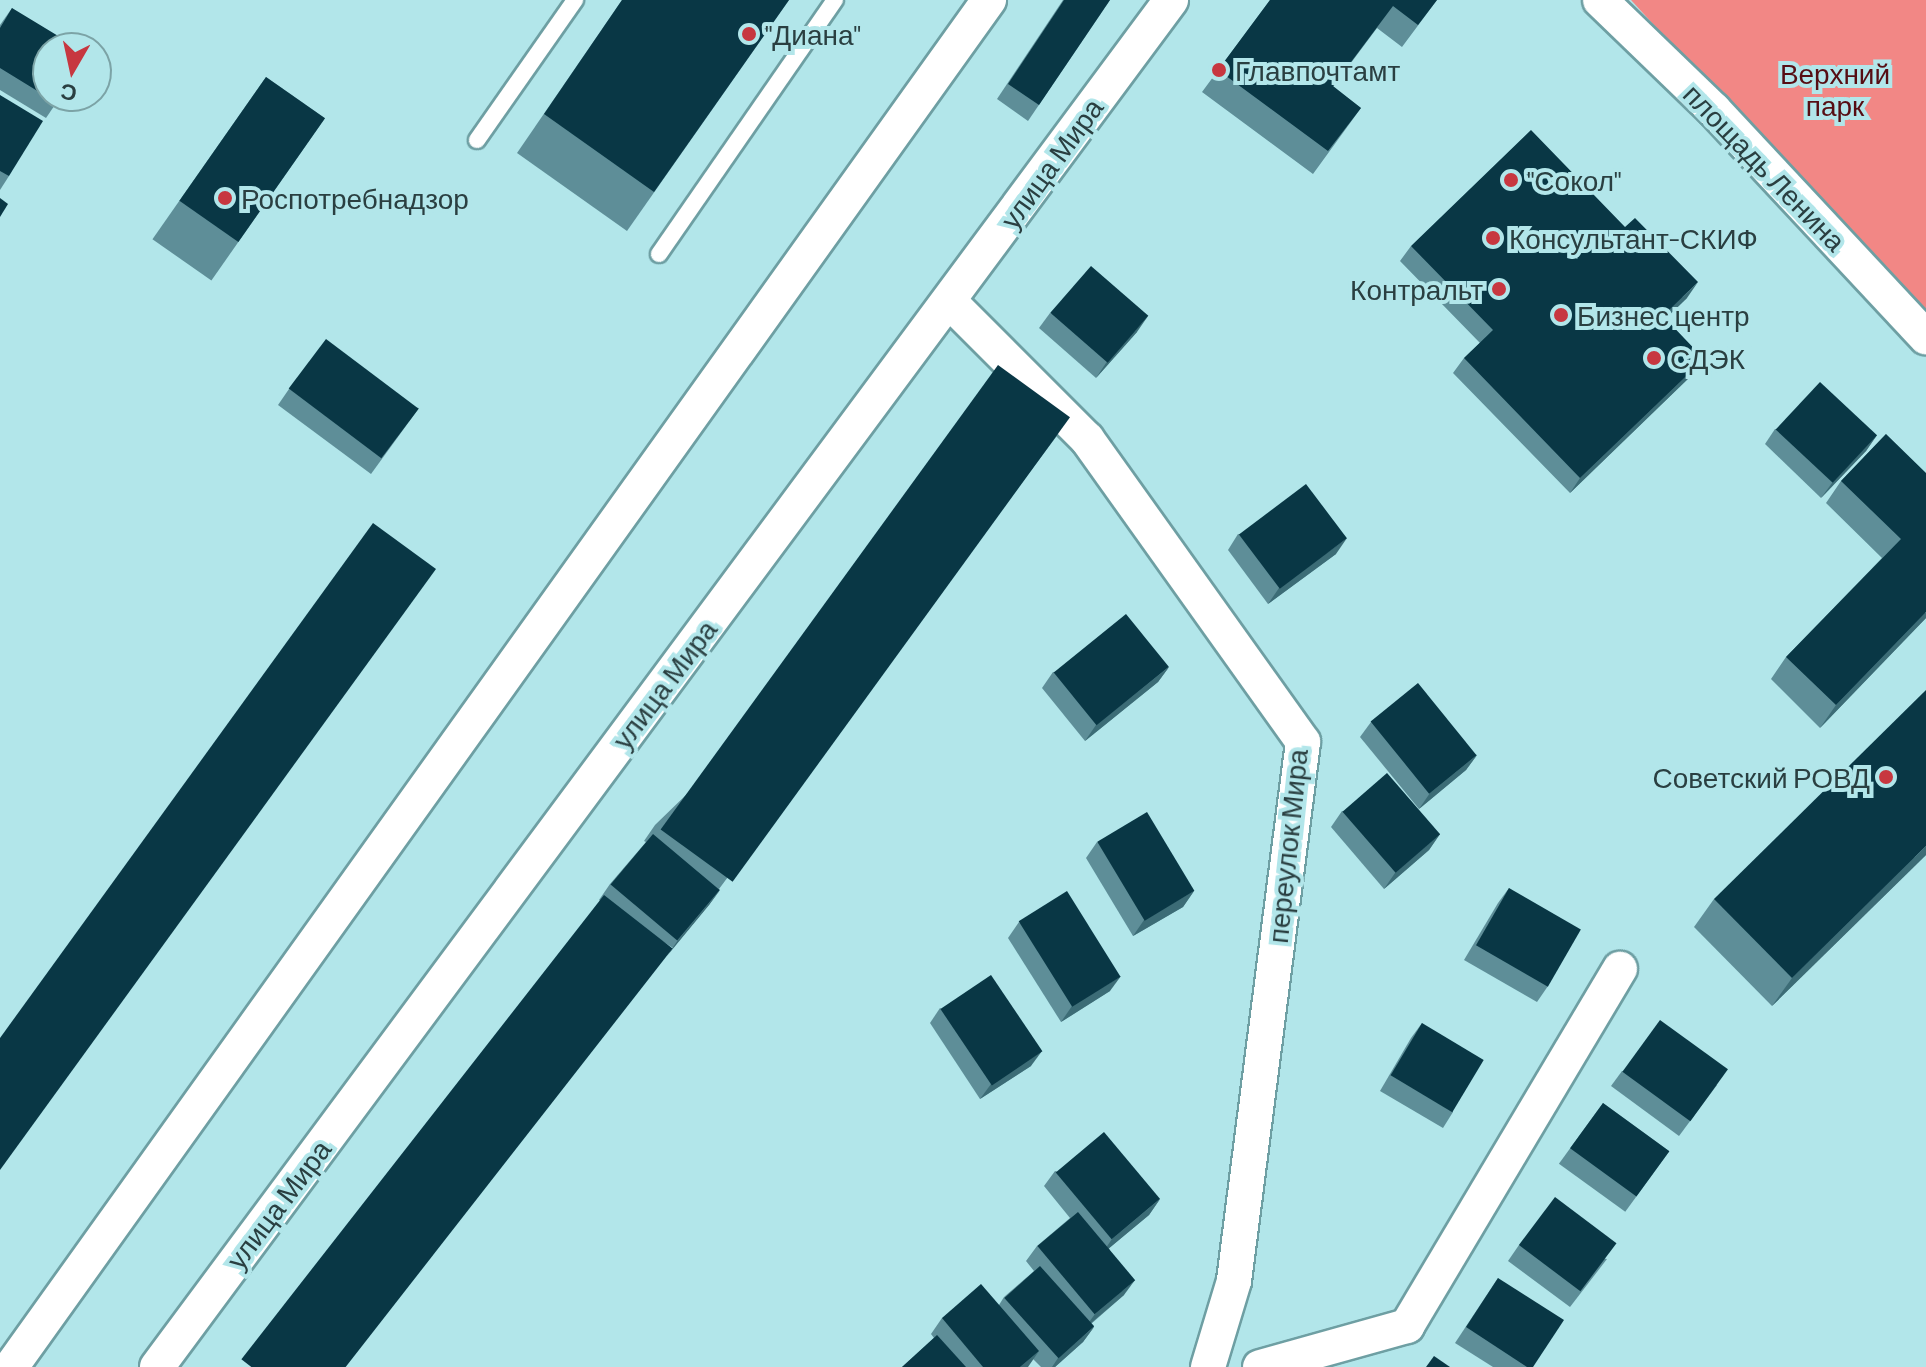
<!DOCTYPE html>
<meta charset="utf-8">
<style>
body{margin:0}
#map{position:relative;width:1926px;height:1367px;overflow:hidden;background:#b2e6ea;font-family:Barlow,sans-serif}
div>[style]{position:absolute}
.green>*{inset:0;background:#f28785}
.roads{filter:drop-shadow(2px 0 #6e9fa3) drop-shadow(-2px 0 #6e9fa3) drop-shadow(0 2px #6e9fa3) drop-shadow(0 -2px #6e9fa3)}
.lane>*{height:16px;margin:-8px;padding:0 8px;transform-origin:8px;border-radius:8px;background:#fff}
.street>*{height:34px;margin:-17px;padding:0 17px;transform-origin:17px;border-radius:17px;background:#fff}
.wall>*{inset:0;background:#5e8e98;transform-origin:0 0}
.shaded-wall>*{inset:0;background:#3c6c76}
.building>*{inset:0;background:#093745;transform-origin:0 0}
.dots>*{width:22px;height:22px;translate:-50% -50%;box-sizing:border-box;border:4px solid #b2e6ea;border-radius:50%}
span{translate:-50% -50%;white-space:nowrap;text-align:center;line-height:1.15;-webkit-text-stroke:8px #b2e6ea;paint-order:stroke}
.poi-label{font-size:28px;color:#2a3f41}
.left{translate:0 -50%;text-align:left}
.right{translate:-100% -50%;text-align:right}
.park-label{font-size:28px;color:#560d13}
.street-label{font-size:28px;color:#2a3f41}
.north{position:absolute;left:32px;top:32px;width:80px;height:80px;box-sizing:border-box;background:#b2e6ea;border:2px solid #7ca3a6;border-radius:50%;rotate:189deg;font-size:22px;font-weight:700;line-height:32px;text-align:center;color:#2a3f41}
.north::after{content:'';display:block;margin:auto;width:28px;height:36px;background:#c73740;clip-path:polygon(50% 0,100% 100%,50% 72%,0 100%)}
</style>
<div id="map">
<div class="green">
<i style="clip-path:polygon(1631px 0,1926px 0,1926px 322px)"></i>
</div>
<div class="roads">
<div class="lane">
<i style="left:477px;top:140px;width:171px;rotate:-55deg"></i>
<i style="left:659px;top:254px;width:309px;rotate:-55.3deg"></i>
</div>
<div class="street">
<i style="left:1600px;top:0;width:158px;rotate:44deg"></i>
<i style="left:1714px;top:110px;width:311px;rotate:47deg"></i>
<i style="left:949px;top:301px;width:195px;rotate:45deg"></i>
<i style="left:1087px;top:439px;width:372px;rotate:54.5deg"></i>
<i style="left:1303px;top:742px;width:543px;rotate:97.3deg"></i>
<i style="left:1234px;top:1281px;width:90px;rotate:106.8deg"></i>
<i style="left:11px;top:1367px;width:1681px;rotate:-54.42deg"></i>
<i style="left:157px;top:1367px;width:1702px;rotate:-53.43deg"></i>
<i style="left:1260px;top:1367px;width:153px;rotate:-15.6deg"></i>
<i style="left:1407px;top:1326px;width:416px;rotate:-59.2deg"></i>
</div>
</div>
<div class="wall">
<i style="clip-path:polygon(622px 0,789px 0,627px 231px,517px 153px)"></i>
<i style="clip-path:polygon(1063px 0,1110px 0,1028px 121px,997px 99px)"></i>
<i style="clip-path:polygon(1270px 0,1437px 0,1402px 47px,1377px 28px,1333px 87px,1361px 108px,1313px 174px,1202px 92px)"></i>
<i style="clip-path:polygon(12px 8px,61px 96px,46px 118px,0 90px,0 25px)"></i>
<i style="left:266px;top:77px;width:72px;height:198px;rotate:35deg"></i>
<i style="clip-path:polygon(0 95px,9px 176px,0 190px)"></i>
<i style="clip-path:polygon(1411px 246px,1687px 298px,1665px 319px,1704px 359px,1693px 374px,1570px 493px,1453px 373px,1464px 358px,1480px 343px,1400px 261px)"></i>
<i style="clip-path:polygon(1050px 313px,1137px 332px,1096px 378px,1039px 328px)"></i>
<i style="clip-path:polygon(289px 389px,419px 408px,371px 474px,278px 405px)"></i>
<i style="clip-path:polygon(1775px 429px,1877px 435px,1866px 451px,1821px 498px,1765px 444px)"></i>
<i style="clip-path:polygon(1059px 433px,719px 889px,720px 890px,709px 905px,673px 948px,599px 900px,610px 884px,646px 842px,644px 841px,655px 825px)"></i>
<i style="clip-path:polygon(1886px 434px,1926px 618px,1820px 728px,1771px 679px,1786px 657px,1882px 558px,1826px 503px,1841px 481px)"></i>
<i style="clip-path:polygon(1238px 534px,1336px 554px,1268px 604px,1228px 550px)"></i>
<i style="clip-path:polygon(1169px 667px,1158px 682px,1085px 741px,1042px 688px,1053px 672px)"></i>
<i style="clip-path:polygon(1371px 722px,1477px 755px,1466px 770px,1419px 809px,1360px 737px)"></i>
<i style="clip-path:polygon(1342px 811px,1440px 834px,1429px 850px,1384px 889px,1331px 827px)"></i>
<i style="clip-path:polygon(1097px 842px,1194px 891px,1183px 907px,1133px 936px,1086px 858px)"></i>
<i style="clip-path:polygon(1926px 855px,1772px 1006px,1694px 927px,1714px 899px)"></i>
<i style="clip-path:polygon(1509px 888px,1548px 986px,1537px 1002px,1464px 960px,1498px 903px)"></i>
<i style="clip-path:polygon(1019px 922px,1110px 991px,1061px 1022px,1008px 938px)"></i>
<i style="clip-path:polygon(940px 1008px,1031px 1066px,980px 1099px,930px 1023px)"></i>
<i style="clip-path:polygon(1422px 1023px,1453px 1112px,1443px 1128px,1380px 1091px,1411px 1038px)"></i>
<i style="clip-path:polygon(1622px 1071px,1717px 1085px,1679px 1136px,1611px 1086px)"></i>
<i style="left:1603px;top:1103px;width:82px;height:75px;rotate:36deg"></i>
<i style="clip-path:polygon(1055px 1171px,1160px 1199px,1149px 1215px,1109px 1248px,1124px 1295px,1091px 1324px,1094px 1327px,1083px 1342px,1055px 1367px,1041px 1367px,1033px 1359px,1027px 1367px,902px 1367px,934px 1338px,931px 1334px,942px 1318px,999px 1305px,1004px 1297px,1034px 1271px,1026px 1261px,1037px 1246px,1070px 1218px,1044px 1186px)"></i>
<i style="clip-path:polygon(1519px 1245px,1607px 1259px,1570px 1307px,1508px 1261px)"></i>
<i style="clip-path:polygon(1498px 1278px,1533px 1367px,1493px 1367px,1455px 1343px)"></i>
</div>
<div class="shaded-wall">
<i style="clip-path:polygon(1698px 282px,1687px 298px,1652px 332px,1663px 316px)"></i>
<i style="clip-path:polygon(1148px 316px,1137px 332px,1096px 378px,1106px 363px)"></i>
<i style="clip-path:polygon(1704px 359px,1693px 374px,1570px 493px,1580px 478px)"></i>
<i style="clip-path:polygon(1877px 435px,1866px 451px,1821px 498px,1832px 483px)"></i>
<i style="clip-path:polygon(1347px 538px,1336px 554px,1268px 604px,1279px 588px)"></i>
<i style="clip-path:polygon(1926px 612px,1926px 618px,1820px 728px,1836px 705px)"></i>
<i style="clip-path:polygon(1169px 667px,1158px 682px,1085px 741px,1096px 725px)"></i>
<i style="clip-path:polygon(1477px 755px,1466px 770px,1419px 809px,1430px 793px)"></i>
<i style="clip-path:polygon(1440px 834px,1429px 850px,1384px 889px,1395px 873px)"></i>
<i style="clip-path:polygon(1926px 846px,1926px 855px,1772px 1006px,1792px 978px)"></i>
<i style="clip-path:polygon(720px 890px,709px 905px,667px 956px,678px 940px)"></i>
<i style="clip-path:polygon(1194px 891px,1183px 907px,1133px 936px,1144px 920px)"></i>
<i style="clip-path:polygon(1121px 976px,1110px 991px,1061px 1022px,1072px 1006px)"></i>
<i style="clip-path:polygon(1042px 1051px,1031px 1066px,980px 1099px,991px 1084px)"></i>
<i style="clip-path:polygon(1160px 1199px,1149px 1215px,1101px 1255px,1112px 1239px)"></i>
<i style="clip-path:polygon(1135px 1280px,1124px 1295px,1084px 1329px,1095px 1314px)"></i>
<i style="clip-path:polygon(1094px 1327px,1083px 1342px,1055px 1367px,1052px 1367px,1058px 1358px)"></i>
<i style="clip-path:polygon(1039px 1351px,1028px 1367px,1020px 1367px)"></i>
</div>
<div class="building">
<i style="clip-path:polygon(622px 0,789px 0,654px 192px,544px 114px)"></i>
<i style="clip-path:polygon(1064px 0,1110px 0,1039px 105px,1008px 84px)"></i>
<i style="clip-path:polygon(1270px 0,1437px 0,1418px 25px,1393px 6px,1333px 86px,1361px 108px,1328px 151px,1218px 70px)"></i>
<i style="clip-path:polygon(12px 8px,78px 48px,48px 48px,48px 96px,61px 96px,57px 103px,0 68px,0 28px)"></i>
<i style="left:266px;top:77px;width:72px;height:151px;rotate:35deg"></i>
<i style="clip-path:polygon(0 95px,43px 121px,9px 176px,0 171px)"></i>
<i style="clip-path:polygon(1531px 130px,1625px 227px,1635px 218px,1698px 282px,1663px 316px,1704px 359px,1580px 478px,1464px 358px,1493px 330px,1411px 246px)"></i>
<i style="clip-path:polygon(0 198px,8px 204px,0 217px)"></i>
<i style="left:1091px;top:266px;width:76px;height:62px;rotate:41deg"></i>
<i style="left:326px;top:339px;width:116px;height:62px;rotate:37deg"></i>
<i style="left:998px;top:365px;width:89px;height:574px;rotate:36deg"></i>
<i style="left:1820px;top:382px;width:78px;height:65px;rotate:43deg"></i>
<i style="clip-path:polygon(1886px 434px,1926px 473px,1926px 612px,1836px 705px,1786px 657px,1901px 539px,1841px 481px)"></i>
<i style="left:1306px;top:484px;width:68px;height:84px;rotate:53deg"></i>
<i style="clip-path:polygon(373px 523px,436px 569px,0 1170px,0 1038px)"></i>
<i style="left:1126px;top:614px;width:68px;height:93px;rotate:51deg"></i>
<i style="left:1418px;top:683px;width:93px;height:61px;rotate:51deg"></i>
<i style="clip-path:polygon(1926px 690px,1926px 846px,1792px 978px,1714px 899px)"></i>
<i style="left:1387px;top:773px;width:81px;height:59px;rotate:49deg"></i>
<i style="left:1147px;top:812px;width:92px;height:58px;rotate:59deg"></i>
<i style="left:653px;top:834px;width:87px;height:66px;rotate:40deg"></i>
<i style="left:1509px;top:888px;width:83px;height:66px;rotate:30deg"></i>
<i style="left:1067px;top:891px;width:101px;height:57px;rotate:58deg"></i>
<i style="left:604px;top:895px;width:87px;height:589px;rotate:38deg"></i>
<i style="left:991px;top:975px;width:92px;height:61px;rotate:56deg"></i>
<i style="left:1660px;top:1020px;width:84px;height:64px;rotate:36deg"></i>
<i style="left:1422px;top:1023px;width:72px;height:61px;rotate:31deg"></i>
<i style="left:1603px;top:1103px;width:82px;height:56px;rotate:36deg"></i>
<i style="left:1104px;top:1132px;width:87px;height:63px;rotate:50deg"></i>
<i style="left:1555px;top:1197px;width:77px;height:60px;rotate:37deg"></i>
<i style="left:1078px;top:1212px;width:89px;height:53px;rotate:50deg"></i>
<i style="left:1040px;top:1266px;width:81px;height:48px;rotate:48deg"></i>
<i style="clip-path:polygon(1498px 1278px,1564px 1320px,1533px 1367px,1527px 1367px,1466px 1327px)"></i>
<i style="clip-path:polygon(981px 1284px,1039px 1351px,1020px 1367px,983px 1367px,942px 1318px)"></i>
<i style="clip-path:polygon(937px 1335px,966px 1367px,902px 1367px)"></i>
<i style="clip-path:polygon(1434px 1356px,1450px 1367px,1426px 1367px)"></i>
</div>
<div class="dots">
<i style="left:749px;top:34px;background:#c73740"></i>
<i style="left:1219px;top:70px;background:#c73740"></i>
<i style="left:1511px;top:180px;background:#c73740"></i>
<i style="left:225px;top:198px;background:#c73740"></i>
<i style="left:1493px;top:238px;background:#c73740"></i>
<i style="left:1499px;top:289px;background:#c73740"></i>
<i style="left:1561px;top:315px;background:#c73740"></i>
<i style="left:1654px;top:358px;background:#c73740"></i>
<i style="left:1886px;top:777px;background:#c73740"></i>
</div>
<div class="poi-label">
<span class="left" style="left:765px;top:34px">"Диана"</span>
<span class="left" style="left:1235px;top:70px">Главпочтамт</span>
<span class="left" style="left:1527px;top:180px">"Сокол"</span>
<span class="left" style="left:241px;top:198px">Роспотребнадзор</span>
<span class="left" style="left:1509px;top:238px">Консультант-СКИФ</span>
<span class="right" style="left:1483px;top:289px">Контральт</span>
<span class="left" style="left:1577px;top:315px">Бизнес центр</span>
<span class="left" style="left:1670px;top:358px">СДЭК</span>
<span class="right" style="left:1870px;top:777px">Советский РОВД</span>
</div>
<div class="park-label">
<span style="left:1835px;top:89px">Верхний<br>парк</span>
</div>
<div class="street-label">
<span style="left:1051px;top:163px;rotate:-54deg">улица Мира</span>
<span style="left:1765px;top:167px;rotate:46deg">площадь Ленина</span>
<span style="left:664px;top:684px;rotate:-53deg">улица Мира</span>
<span style="left:1287px;top:846px;rotate:-84deg">переулок Мира</span>
<span style="left:278px;top:1204px;rotate:-53deg">улица Мира</span>
</div>
<div class="north">С</div>
</div>
